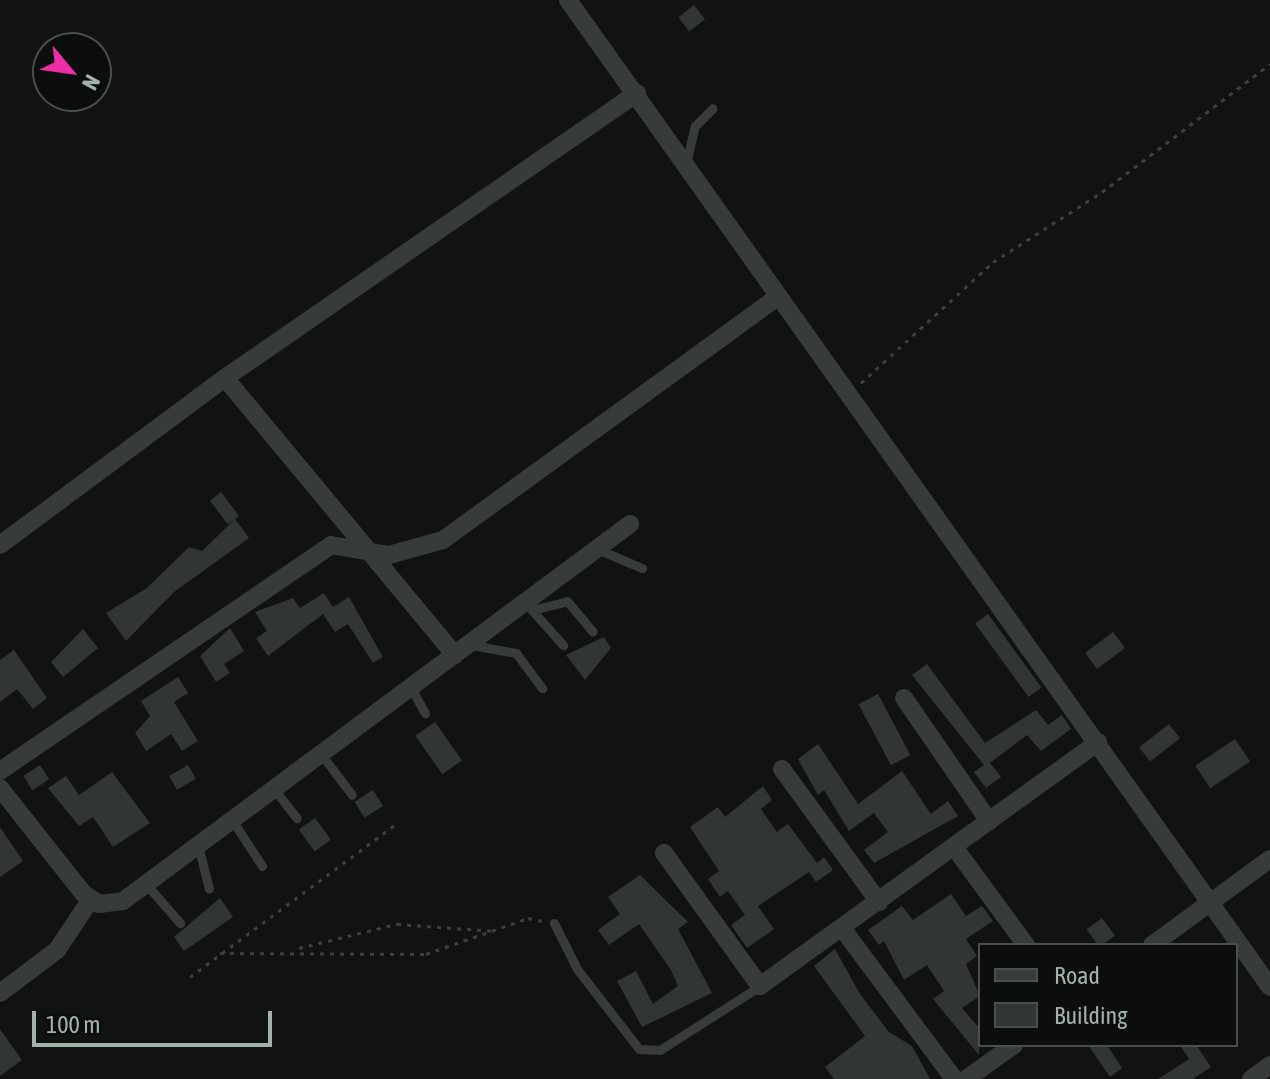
<!DOCTYPE html>
<style>
body{margin:0}
#map{position:relative;width:1270px;height:1079px;overflow:hidden;background:#111312;font-family:"Asap Condensed",sans-serif}
div>[style]{position:absolute}
.building>*{inset:0;background:#313533;transform-origin:0 0}
.path>*{height:3px;margin-top:-1.5px;transform-origin:0;background:repeating-linear-gradient(90deg,#3a403d 0 4px,transparent 0 10px)}
.service>*{height:9px;margin:-4.5px;padding:0 4.5px;transform-origin:4.5px;border-radius:4.5px;background:#373c3a}
.minor>*{height:18px;margin:-9px;padding:0 9px;transform-origin:9px;border-radius:9px;background:#373c3a}
span{translate:-50% -50%;white-space:nowrap;text-align:center;line-height:1.15;-webkit-text-stroke:6px #0c0e0d;paint-order:stroke}
.legend{position:absolute;left:978px;top:943px;width:260px;height:104px;box-sizing:border-box;background:#0c0e0d;border:2px solid #48504b;margin:0;padding:10px 14px;list-style:none;font-size:24px;color:#a3b3a9}
.legend li{display:flex;align-items:center;gap:16px;height:40px}
.legend b{width:40px;border:2px solid #48504b}
.north{position:absolute;left:32px;top:32px;width:80px;height:80px;box-sizing:border-box;background:#0c0e0d;border:2px solid #48504b;border-radius:50%;rotate:119deg;font-size:22px;font-weight:700;line-height:32px;text-align:center;color:#a3b3a9}
.north::after{content:'';display:block;margin:auto;width:28px;height:36px;background:#ed2ea7;clip-path:polygon(50% 0,100% 100%,50% 72%,0 100%)}
.scale{position:absolute;left:32px;top:1011px;width:240px;height:36px;box-sizing:border-box;border:4px solid #a3b3a9;border-top:0;padding-left:10px;font-size:24px;line-height:28px;white-space:nowrap;color:#a3b3a9;-webkit-text-stroke:6px #0c0e0d;paint-order:stroke}
</style>
<div id="map">
<div class="building">
<i style="left:694px;top:5px;width:18px;height:20px;rotate:52deg"></i>
<i style="left:221px;top:492px;width:30px;height:14px;rotate:53deg"></i>
<i style="clip-path:polygon(235px 519px,249px 538px,174px 592px,126px 641px,106px 613px,147px 588px,189px 547px,202px 551px)"></i>
<i style="clip-path:polygon(324px 593px,333px 607px,349px 597px,383px 657px,373px 663px,348px 624px,335px 632px,323px 614px,268px 656px,256px 638px,267px 631px,255px 612px,293px 598px,300px 608px)"></i>
<i style="left:988px;top:614px;width:91px;height:16px;rotate:54deg"></i>
<i style="clip-path:polygon(230px 628px,244px 651px,224px 664px,230px 673px,216px 682px,200px 656px)"></i>
<i style="clip-path:polygon(83px 629px,98px 648px,63px 677px,51px 662px)"></i>
<i style="left:1113px;top:632px;width:20px;height:35px;rotate:53deg"></i>
<i style="clip-path:polygon(604px 637px,611px 648px,585px 680px,566px 655px)"></i>
<i style="clip-path:polygon(14px 650px,47px 698px,33px 709px,17px 689px,0 702px,0 660px)"></i>
<i style="clip-path:polygon(927px 664px,985px 743px,1036px 710px,1048px 725px,1062px 715px,1071px 729px,1041px 751px,1027px 735px,990px 763px,1001px 777px,986px 788px,974px 772px,984px 765px,912px 675px)"></i>
<i style="clip-path:polygon(178px 677px,188px 693px,174px 702px,198px 741px,182px 751px,171px 734px,146px 751px,135px 733px,150px 716px,141px 701px)"></i>
<i style="left:878px;top:694px;width:69px;height:22px;rotate:62deg"></i>
<i style="left:435px;top:722px;width:47px;height:24px;rotate:55deg"></i>
<i style="left:1169px;top:724px;width:18px;height:38px;rotate:52deg"></i>
<i style="left:1235px;top:739px;width:27px;height:48px;rotate:56deg"></i>
<i style="clip-path:polygon(818px 744px,858px 804px,902px 771px,931px 814px,948px 801px,958px 816px,874px 863px,864px 850px,888px 832px,874px 813px,849px 831px,824px 790px,818px 795px,798px 759px)"></i>
<i style="left:40px;top:765px;width:17px;height:20px;rotate:57deg"></i>
<i style="left:188px;top:765px;width:16px;height:22px;rotate:60deg"></i>
<i style="clip-path:polygon(112px 772px,150px 823px,113px 847px,93px 817px,79px 826px,48px 788px,66px 776px,79px 795px)"></i>
<i style="clip-path:polygon(763px 786px,772px 800px,761px 809px,777px 832px,788px 824px,817px 863px,824px 857px,833px 870px,816px 882px,809px 872px,758px 906px,774px 929px,747px 948px,731px 925px,745px 915px,728px 891px,720px 897px,708px 879px,719px 871px,690px 827px,718px 807px,725px 817px)"></i>
<i style="left:373px;top:790px;width:19px;height:22px;rotate:58deg"></i>
<i style="left:315px;top:818px;width:27px;height:20px;rotate:54deg"></i>
<i style="clip-path:polygon(0 827px,23px 861px,0 877px)"></i>
<i style="clip-path:polygon(640px 875px,688px 922px,678px 929px,712px 993px,642px 1027px,617px 981px,636px 971px,653px 1004px,678px 986px,671px 970px,639px 924px,609px 945px,598px 930px,620px 914px,608px 897px)"></i>
<i style="clip-path:polygon(951px 894px,966px 916px,982px 906px,993px 921px,966px 939px,977px 956px,966px 964px,980px 996px,962px 1008px,980px 1029px,979px 1055px,933px 999px,944px 991px,927px 965px,904px 980px,884px 941px,879px 945px,868px 930px,902px 906px,913px 920px)"></i>
<i style="clip-path:polygon(220px 898px,233px 917px,184px 951px,174px 937px)"></i>
<i style="left:1102px;top:918px;width:22px;height:19px;rotate:54deg"></i>
<i style="clip-path:polygon(835px 949px,860px 994px,889px 1032px,912px 1046px,930px 1079px,834px 1079px,825px 1067px,865px 1036px,814px 966px)"></i>
<i style="clip-path:polygon(0 1029px,22px 1060px,0 1076px)"></i>
<i style="clip-path:polygon(1088px 1045px,1107px 1045px,1122px 1068px,1110px 1077px)"></i>
<i style="clip-path:polygon(1180px 1045px,1196px 1045px,1211px 1067px,1193px 1079px,1158px 1079px,1189px 1059px)"></i>
</div>
<div class="path">
<i style="left:861px;top:383px;width:179px;rotate:-42.5deg"></i>
<i style="left:993px;top:262px;width:130px;rotate:-32.7deg"></i>
<i style="left:1102px;top:192px;width:211px;rotate:-37.3deg"></i>
<i style="left:299px;top:948px;width:101px;rotate:-13.8deg"></i>
<i style="left:397px;top:924px;width:99px;rotate:4deg"></i>
<i style="left:220px;top:953px;width:206px;rotate:0.3deg"></i>
<i style="left:426px;top:954px;width:108px;rotate:-19.4deg"></i>
<i style="left:528px;top:918px;width:14px;rotate:12deg"></i>
<i style="left:190px;top:977px;width:258px;rotate:-36.6deg"></i>
</div>
<div class="service">
<i style="left:686px;top:164px;width:39px;rotate:-77deg"></i>
<i style="left:695px;top:126px;width:25px;rotate:-45deg"></i>
<i style="left:597px;top:549px;width:49px;rotate:22.9deg"></i>
<i style="left:530px;top:608px;width:50px;rotate:48.3deg"></i>
<i style="left:532px;top:610px;width:36px;rotate:-14deg"></i>
<i style="left:567px;top:601px;width:40px;rotate:50deg"></i>
<i style="left:472px;top:645px;width:45px;rotate:10.3deg"></i>
<i style="left:516px;top:653px;width:44px;rotate:53.4deg"></i>
<i style="left:411px;top:688px;width:29px;rotate:61deg"></i>
<i style="left:321px;top:754px;width:51px;rotate:52.9deg"></i>
<i style="left:274px;top:789px;width:37px;rotate:52deg"></i>
<i style="left:232px;top:820px;width:55px;rotate:56.9deg"></i>
<i style="left:198px;top:845px;width:45px;rotate:76deg"></i>
<i style="left:146px;top:884px;width:52px;rotate:48.9deg"></i>
<i style="left:554px;top:923px;width:51px;rotate:63.4deg"></i>
<i style="left:577px;top:969px;width:101px;rotate:52.2deg"></i>
<i style="left:639px;top:1049px;width:21px;rotate:3deg"></i>
<i style="left:660px;top:1050px;width:119px;rotate:-32.6deg"></i>
</div>
<div class="minor">
<i style="left:568px;top:0;width:1211px;rotate:54.58deg"></i>
<i style="left:225px;top:378px;width:360px;rotate:50.3deg"></i>
<i style="left:0;top:545px;width:280px;rotate:-36.6deg"></i>
<i style="left:225px;top:378px;width:501px;rotate:-34.67deg"></i>
<i style="left:904px;top:698px;width:150px;rotate:55.4deg"></i>
<i style="left:782px;top:769px;width:165px;rotate:53.9deg"></i>
<i style="left:0;top:771px;width:401px;rotate:-34.3deg"></i>
<i style="left:331px;top:545px;width:59px;rotate:9.8deg"></i>
<i style="left:389px;top:555px;width:56px;rotate:-15.5deg"></i>
<i style="left:443px;top:540px;width:415px;rotate:-36deg"></i>
<i style="left:0;top:788px;width:134px;rotate:51.7deg"></i>
<i style="left:83px;top:893px;width:19px;rotate:35deg"></i>
<i style="left:99px;top:904px;width:24px;rotate:-7deg"></i>
<i style="left:123px;top:901px;width:632px;rotate:-36.63deg"></i>
<i style="left:954px;top:847px;width:122px;rotate:53.7deg"></i>
<i style="left:664px;top:853px;width:164px;rotate:54.2deg"></i>
<i style="left:760px;top:986px;width:417px;rotate:-35.8deg"></i>
<i style="left:842px;top:928px;width:188px;rotate:53.4deg"></i>
<i style="left:1152px;top:945px;width:146px;rotate:-36.1deg"></i>
<i style="left:0;top:993px;width:71px;rotate:-37deg"></i>
<i style="left:57px;top:950px;width:61px;rotate:-56.3deg"></i>
<i style="left:966px;top:1079px;width:59px;rotate:-35.3deg"></i>
<i style="left:1251px;top:1079px;width:24px;rotate:-36deg"></i>
</div>
<ul class="legend">
<li><b style="height:10px;background:#373c3a"></b>Road</li>
<li><b style="height:22px;background:#313533"></b>Building</li>
</ul>
<div class="north">N</div>
<div class="scale">100 m</div>
</div>
